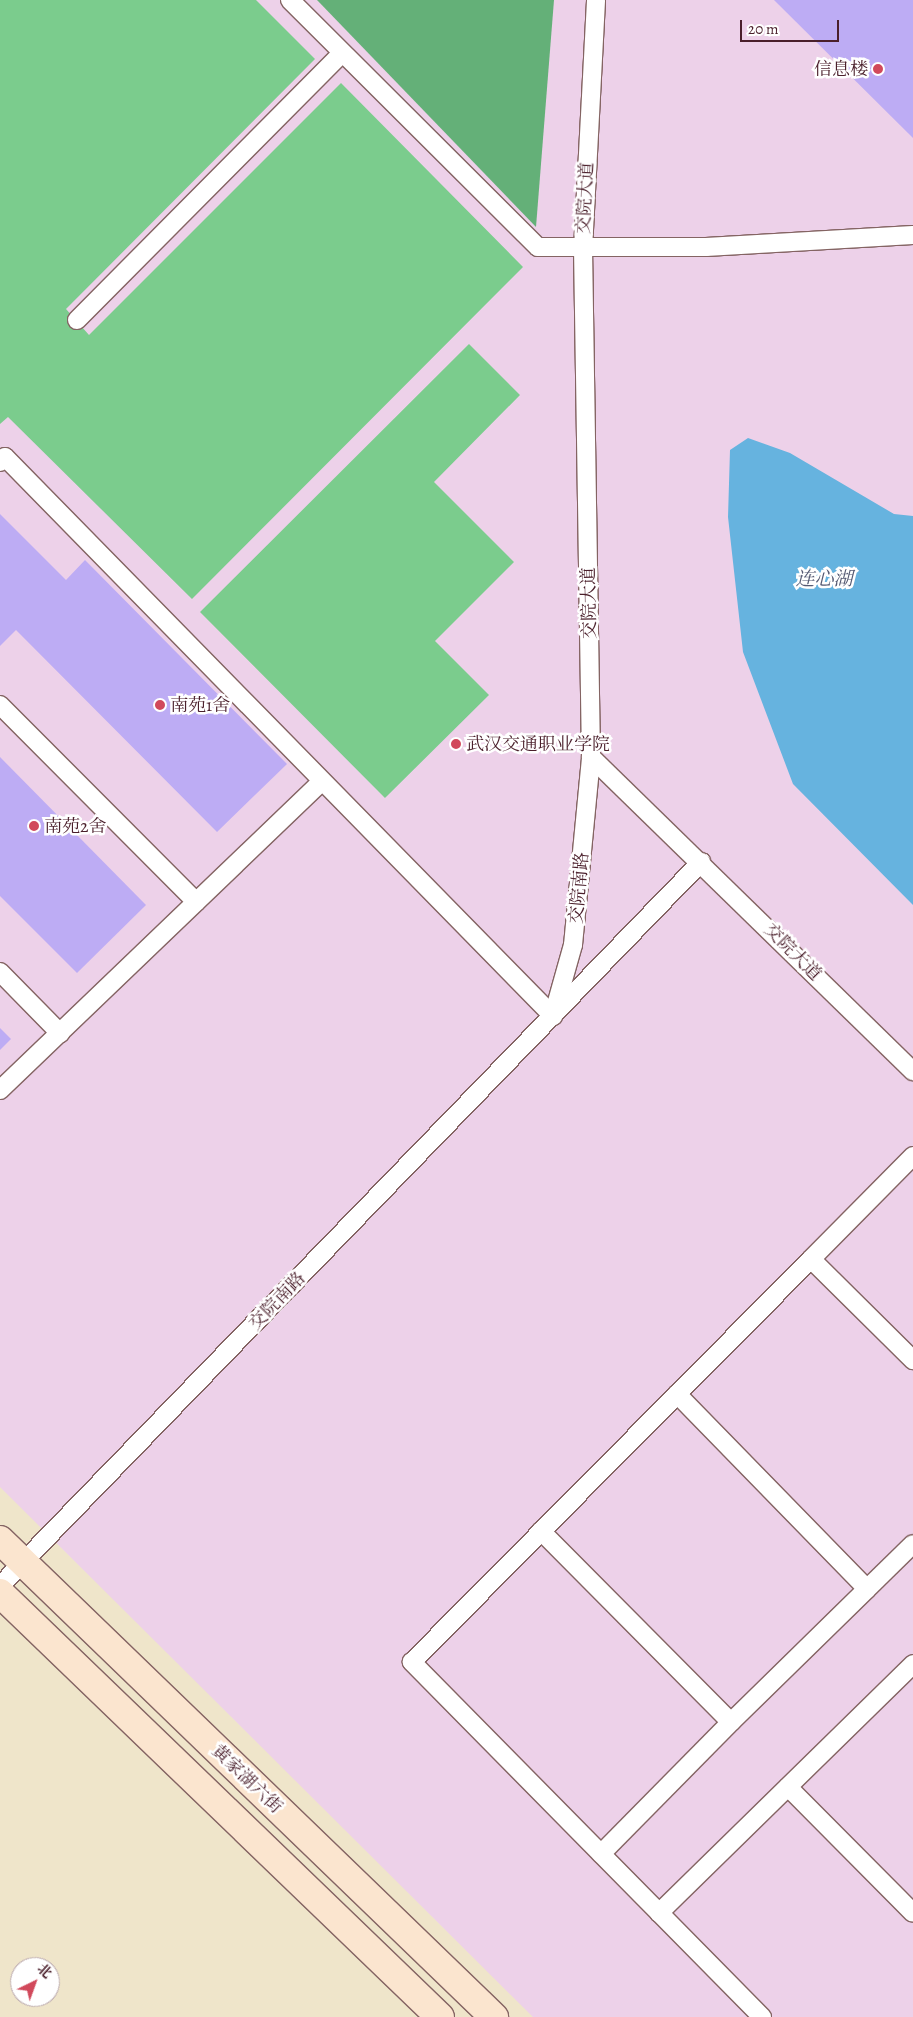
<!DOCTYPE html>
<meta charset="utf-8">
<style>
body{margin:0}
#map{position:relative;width:913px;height:2017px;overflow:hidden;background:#efe5ca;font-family:Alegreya,"Noto Serif SC",serif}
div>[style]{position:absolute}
.built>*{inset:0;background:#edd1e9}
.green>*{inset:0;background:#7bcc8d}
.forest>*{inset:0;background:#64b078}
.water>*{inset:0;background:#66b3df}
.building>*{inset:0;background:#bdacf4}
.roads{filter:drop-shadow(1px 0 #846463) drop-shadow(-1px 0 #846463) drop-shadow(0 1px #846463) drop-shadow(0 -1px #846463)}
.lane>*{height:18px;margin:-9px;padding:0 9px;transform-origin:9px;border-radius:9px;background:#fff}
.secondary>*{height:28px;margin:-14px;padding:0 14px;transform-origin:14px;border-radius:14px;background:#fbe5cf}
.dots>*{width:14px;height:14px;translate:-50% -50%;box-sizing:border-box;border:2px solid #fff;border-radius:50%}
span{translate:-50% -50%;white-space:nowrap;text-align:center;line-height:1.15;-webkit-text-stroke:5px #fff;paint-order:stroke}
.poi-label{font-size:18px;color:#4a1f2b}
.right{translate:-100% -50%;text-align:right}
.left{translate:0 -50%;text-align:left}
.street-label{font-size:18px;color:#4a1f2b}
.water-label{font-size:19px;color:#555a73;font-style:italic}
.north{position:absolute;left:10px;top:1957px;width:50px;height:50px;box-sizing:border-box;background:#fff;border:1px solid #b7a5aa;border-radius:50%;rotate:42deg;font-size:14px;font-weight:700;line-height:20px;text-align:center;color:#4a1f2b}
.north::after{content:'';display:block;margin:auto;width:18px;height:22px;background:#d1495b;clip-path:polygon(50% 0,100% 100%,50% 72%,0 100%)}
.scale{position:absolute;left:740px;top:20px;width:99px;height:22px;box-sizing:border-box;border:2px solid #4a1f2b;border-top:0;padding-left:6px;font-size:15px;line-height:18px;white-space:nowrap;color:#4a1f2b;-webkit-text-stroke:4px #fff;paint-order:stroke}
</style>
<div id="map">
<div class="built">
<i style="clip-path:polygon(0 0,913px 0,913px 2017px,533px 2017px,0 1487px)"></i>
</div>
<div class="green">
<i style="clip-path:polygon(0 0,256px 0,315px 59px,66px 309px,89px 335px,341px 83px,523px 267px,192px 599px,8px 417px,0 424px)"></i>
<i style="clip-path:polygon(469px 344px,520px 395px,434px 482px,514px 562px,435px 641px,489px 695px,385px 798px,200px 612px)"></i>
</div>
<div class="forest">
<i style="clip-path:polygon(317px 0,554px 0,536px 227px)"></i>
</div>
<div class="water">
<i style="clip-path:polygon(748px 438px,790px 453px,894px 514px,913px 516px,913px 905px,793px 784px,743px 652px,728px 517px,730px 450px)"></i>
</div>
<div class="building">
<i style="clip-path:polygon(774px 0,913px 0,913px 138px)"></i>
<i style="clip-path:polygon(0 514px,66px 580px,85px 560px,287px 764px,217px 832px,16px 630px,0 646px)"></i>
<i style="clip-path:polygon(0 757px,146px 905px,77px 973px,0 896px)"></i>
<i style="clip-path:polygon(0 1028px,11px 1039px,0 1050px)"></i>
</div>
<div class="roads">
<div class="lane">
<i style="left:290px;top:0;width:350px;rotate:44.9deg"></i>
<i style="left:538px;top:247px;width:168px"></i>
<i style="left:706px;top:247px;width:207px;rotate:-3.3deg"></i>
<i style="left:77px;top:320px;width:375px;rotate:-45.2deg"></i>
<i style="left:0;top:462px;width:7px;rotate:-45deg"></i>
<i style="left:5px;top:457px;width:783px;rotate:45.57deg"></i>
<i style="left:553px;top:1016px;width:74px;rotate:-74.3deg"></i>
<i style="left:573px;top:945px;width:189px;rotate:-84.5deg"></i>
<i style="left:591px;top:757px;width:508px;rotate:-90.9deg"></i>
<i style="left:583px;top:249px;width:249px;rotate:-87deg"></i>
<i style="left:0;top:705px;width:278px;rotate:45.1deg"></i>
<i style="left:591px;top:757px;width:450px;rotate:44.3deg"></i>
<i style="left:0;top:972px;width:86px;rotate:45.5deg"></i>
<i style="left:0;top:1090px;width:446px;rotate:-43.8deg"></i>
<i style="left:913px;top:1156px;width:145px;rotate:134.7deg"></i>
<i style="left:811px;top:1259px;width:144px;rotate:44.7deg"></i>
<i style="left:677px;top:1394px;width:272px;rotate:45.7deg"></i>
<i style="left:867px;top:1589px;width:190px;rotate:135.6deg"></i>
<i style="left:541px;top:1531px;width:269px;rotate:45.2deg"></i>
<i style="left:731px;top:1722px;width:185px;rotate:134.6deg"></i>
<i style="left:0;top:1586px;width:1008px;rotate:-45.92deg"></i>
<i style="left:867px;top:1589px;width:64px;rotate:-44.4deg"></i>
<i style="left:788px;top:1787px;width:177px;rotate:45.2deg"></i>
<i style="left:659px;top:1913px;width:356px;rotate:-44.4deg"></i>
<i style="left:762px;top:2017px;width:499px;rotate:-134.6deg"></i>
<i style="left:412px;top:1662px;width:567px;rotate:-45.29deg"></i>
</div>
<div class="secondary">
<i style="left:0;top:1540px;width:687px;rotate:44deg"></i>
<i style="left:0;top:1593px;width:611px;rotate:43.94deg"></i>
</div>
</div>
<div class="dots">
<i style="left:878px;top:69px;background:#d1495b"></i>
<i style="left:160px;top:705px;background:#d1495b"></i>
<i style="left:456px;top:744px;background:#d1495b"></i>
<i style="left:34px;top:826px;background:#d1495b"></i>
</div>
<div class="poi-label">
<span class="right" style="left:868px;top:69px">信息楼</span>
<span class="left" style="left:170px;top:705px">南苑1舍</span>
<span class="left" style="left:466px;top:744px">武汉交通职业学院</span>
<span class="left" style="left:44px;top:826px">南苑2舍</span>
</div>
<div class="street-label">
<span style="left:585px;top:198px;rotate:-87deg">交院大道</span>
<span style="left:589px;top:603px;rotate:-91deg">交院大道</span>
<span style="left:579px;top:888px;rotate:-85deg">交院南路</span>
<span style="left:793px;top:952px;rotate:45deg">交院大道</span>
<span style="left:277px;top:1301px;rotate:-46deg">交院南路</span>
<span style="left:247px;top:1779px;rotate:44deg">黄家湖六街</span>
</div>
<div class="water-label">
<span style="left:824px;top:580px">连心湖</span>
</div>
<div class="north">北</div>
<div class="scale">20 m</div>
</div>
